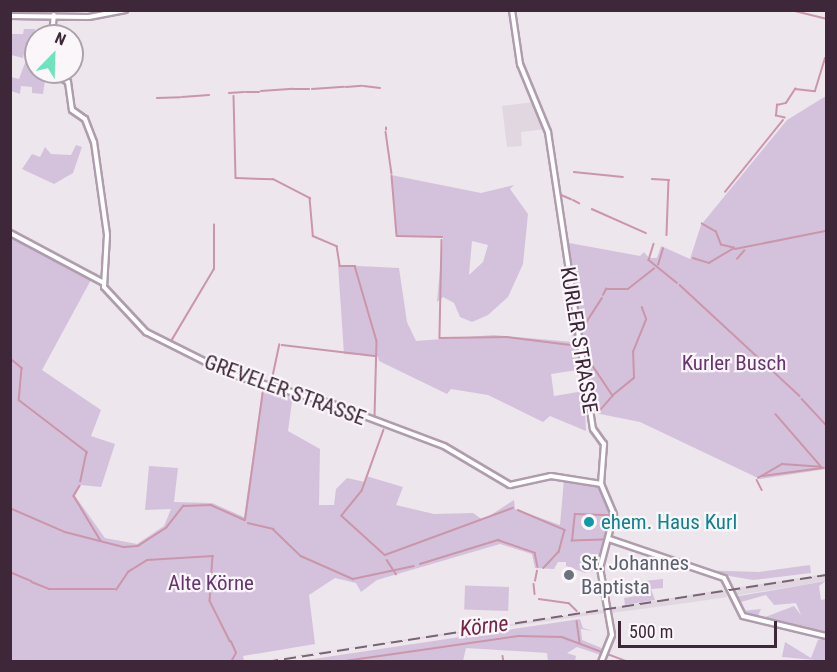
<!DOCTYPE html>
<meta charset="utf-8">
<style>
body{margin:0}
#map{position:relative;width:837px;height:672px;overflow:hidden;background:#ede6ed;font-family:"Roboto Condensed",sans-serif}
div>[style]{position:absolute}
.built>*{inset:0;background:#e1d7e1}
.green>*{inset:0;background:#d4c2dc;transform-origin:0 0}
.stream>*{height:1.5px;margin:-0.75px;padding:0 0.75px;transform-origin:0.75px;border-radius:0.75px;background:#cb95aa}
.roads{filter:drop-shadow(2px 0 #af9dad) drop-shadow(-2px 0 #af9dad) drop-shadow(0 2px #af9dad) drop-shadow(0 -2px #af9dad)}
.secondary>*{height:4px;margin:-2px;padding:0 2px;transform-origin:2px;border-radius:2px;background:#fff}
.rail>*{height:1.5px;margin-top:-0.75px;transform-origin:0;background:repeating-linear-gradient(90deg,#796274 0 12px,transparent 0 18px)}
.dots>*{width:16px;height:16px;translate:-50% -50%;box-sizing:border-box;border:3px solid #faf6fa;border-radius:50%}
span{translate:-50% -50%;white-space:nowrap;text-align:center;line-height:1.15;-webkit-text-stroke:4.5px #faf6fa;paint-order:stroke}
.street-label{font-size:21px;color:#3d2739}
.park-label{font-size:21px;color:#673570}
.culture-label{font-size:21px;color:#0d838f}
.left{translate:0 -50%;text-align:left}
.worship-label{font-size:21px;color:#5b616d}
.water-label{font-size:22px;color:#732744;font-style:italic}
.frame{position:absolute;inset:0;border:12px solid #3d2739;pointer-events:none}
.north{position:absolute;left:24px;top:24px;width:60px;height:60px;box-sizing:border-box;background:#faf6fa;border:2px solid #aea3ad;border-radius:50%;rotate:23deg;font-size:16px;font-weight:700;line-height:24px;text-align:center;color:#3d2739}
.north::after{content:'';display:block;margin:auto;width:21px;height:27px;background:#6fe3c0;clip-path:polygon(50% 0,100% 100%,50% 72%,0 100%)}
.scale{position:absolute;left:618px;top:621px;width:159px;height:27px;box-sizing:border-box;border:3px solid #3d2739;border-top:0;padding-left:8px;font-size:18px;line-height:21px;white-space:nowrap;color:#3d2739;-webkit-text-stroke:4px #faf6fa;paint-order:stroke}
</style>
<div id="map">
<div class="built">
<i style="clip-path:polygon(534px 102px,546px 129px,521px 132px,522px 146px,507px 147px,502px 106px)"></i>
<i style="clip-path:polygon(826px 574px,826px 581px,734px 596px,734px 588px)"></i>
<i style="clip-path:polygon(726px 589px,727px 597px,694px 602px,611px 613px,610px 608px)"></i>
<i style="clip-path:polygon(605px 609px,606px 613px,257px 661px,525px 622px)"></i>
</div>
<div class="green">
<i style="clip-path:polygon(24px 29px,35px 29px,34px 45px,26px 44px,23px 58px,11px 55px,11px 34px,23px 34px)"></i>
<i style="clip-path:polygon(26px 60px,36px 72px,46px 73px,43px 94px,32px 93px,32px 87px,21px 86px,20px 94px,11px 91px,11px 77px,19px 79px)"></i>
<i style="clip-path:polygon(826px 96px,826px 469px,760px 479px,640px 422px,590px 412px,584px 369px,551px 374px,554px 396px,584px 391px,586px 431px,550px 416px,543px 422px,488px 395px,451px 389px,447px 394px,379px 361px,378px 356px,344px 354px,338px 265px,399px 268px,407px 322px,416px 341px,494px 335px,573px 342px,564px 242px,640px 256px,644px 252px,649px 258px,657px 258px,661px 246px,690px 259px,701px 225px,787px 120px)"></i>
<i style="clip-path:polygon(76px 145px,82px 147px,73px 173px,54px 184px,22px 169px,32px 154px,40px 157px,45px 147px,51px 154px,71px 155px)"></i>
<i style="clip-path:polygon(evenodd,391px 175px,481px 193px,514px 185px,510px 189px,528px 214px,523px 264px,508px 297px,488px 315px,472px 322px,460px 317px,454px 303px,443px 297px,437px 302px,443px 237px,397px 236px,391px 175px,472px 241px,488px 245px,483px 262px,469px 275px,472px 241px)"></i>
<i style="clip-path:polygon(10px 236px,92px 278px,42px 370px,101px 410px,91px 436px,115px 444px,101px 487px,81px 485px,75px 496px,105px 538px,137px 544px,164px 526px,171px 509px,145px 510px,149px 466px,178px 468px,174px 502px,212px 503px,244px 517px,263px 385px,293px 394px,288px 431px,320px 449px,319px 505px,334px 505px,336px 489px,347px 478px,365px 482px,366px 476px,403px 487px,396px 505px,434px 514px,473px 513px,483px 520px,514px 500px,515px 509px,560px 525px,564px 479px,601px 485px,613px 518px,597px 569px,585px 573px,566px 566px,566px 562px,558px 562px,554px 569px,535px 568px,532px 554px,500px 544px,377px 580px,361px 592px,356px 583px,335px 578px,309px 595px,315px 644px,243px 656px,244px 661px,11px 661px)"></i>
<i style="clip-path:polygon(810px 565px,811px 573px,753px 580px,695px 570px,759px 572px)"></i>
<i style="clip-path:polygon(663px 579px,663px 588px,651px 589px,655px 600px,625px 605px,624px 598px,636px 596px,630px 586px,635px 582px)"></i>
<i style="clip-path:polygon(826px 581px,819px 586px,821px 600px,826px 599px,826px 633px,760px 619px,794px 606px,801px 615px,796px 603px,774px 605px,766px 595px,741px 602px,742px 611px,761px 609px,757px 618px,740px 611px,734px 597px)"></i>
<i style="left:509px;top:587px;width:24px;height:44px;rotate:92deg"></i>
<i style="clip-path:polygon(580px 619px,583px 628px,593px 631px,581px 629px,582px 640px,604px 649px,601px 655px,577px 647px,567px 653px,576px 656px,575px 661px,548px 661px,547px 653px,466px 648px,463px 661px,300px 661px)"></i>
<i style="clip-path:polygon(826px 638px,826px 661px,782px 657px,785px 642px,811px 658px,818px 640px)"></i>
</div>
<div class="stream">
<i style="left:791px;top:10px;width:36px;rotate:14deg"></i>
<i style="left:364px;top:86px;width:16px;rotate:7deg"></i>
<i style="left:346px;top:87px;width:16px;rotate:-4deg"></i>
<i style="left:294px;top:89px;width:15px"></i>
<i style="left:312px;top:89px;width:32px;rotate:-4deg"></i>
<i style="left:261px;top:91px;width:32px;rotate:-4deg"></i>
<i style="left:246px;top:92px;width:13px"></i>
<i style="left:229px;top:93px;width:15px;rotate:-4deg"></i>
<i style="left:234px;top:96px;width:82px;rotate:88.6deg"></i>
<i style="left:236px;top:178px;width:37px;rotate:2deg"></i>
<i style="left:273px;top:179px;width:42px;rotate:27.2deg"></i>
<i style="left:310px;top:198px;width:38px;rotate:85deg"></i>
<i style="left:313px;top:236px;width:26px;rotate:23deg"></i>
<i style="left:337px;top:246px;width:20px;rotate:81deg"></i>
<i style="left:340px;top:266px;width:15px"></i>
<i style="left:355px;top:266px;width:78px;rotate:73.7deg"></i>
<i style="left:377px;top:341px;width:78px;rotate:91.5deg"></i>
<i style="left:182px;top:97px;width:27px;rotate:-4deg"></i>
<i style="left:157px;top:98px;width:23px;rotate:-2deg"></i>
<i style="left:785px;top:118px;width:9px;rotate:-167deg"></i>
<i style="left:776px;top:116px;width:11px;rotate:-85deg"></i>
<i style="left:777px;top:105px;width:9px;rotate:-13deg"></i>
<i style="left:786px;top:103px;width:17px;rotate:-57deg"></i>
<i style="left:795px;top:89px;width:20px;rotate:6deg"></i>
<i style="left:815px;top:91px;width:34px;rotate:-73deg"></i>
<i style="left:386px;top:130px;width:2px;rotate:-90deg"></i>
<i style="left:386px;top:132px;width:42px;rotate:81.9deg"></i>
<i style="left:574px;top:172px;width:49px;rotate:5.8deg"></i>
<i style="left:392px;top:176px;width:60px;rotate:85.2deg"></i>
<i style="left:397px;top:236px;width:45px;rotate:1.3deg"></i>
<i style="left:652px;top:179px;width:17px;rotate:3deg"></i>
<i style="left:669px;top:180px;width:55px;rotate:92.1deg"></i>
<i style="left:725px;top:192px;width:92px;rotate:-51.1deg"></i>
<i style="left:559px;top:194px;width:13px;rotate:23deg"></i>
<i style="left:573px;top:200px;width:7px;rotate:27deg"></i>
<i style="left:592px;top:209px;width:59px;rotate:24deg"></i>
<i style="left:442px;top:240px;width:98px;rotate:91.2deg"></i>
<i style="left:440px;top:338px;width:67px;rotate:-0.9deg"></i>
<i style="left:507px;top:337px;width:72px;rotate:7.2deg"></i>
<i style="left:654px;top:244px;width:17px;rotate:107deg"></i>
<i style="left:649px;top:260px;width:36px;rotate:39deg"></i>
<i style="left:735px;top:249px;width:93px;rotate:-11.2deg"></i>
<i style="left:693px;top:258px;width:17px;rotate:17deg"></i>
<i style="left:709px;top:263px;width:29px;rotate:-31deg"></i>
<i style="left:734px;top:248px;width:13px;rotate:-167deg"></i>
<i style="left:721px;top:245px;width:14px;rotate:-111deg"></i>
<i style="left:716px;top:232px;width:16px;rotate:-150deg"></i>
<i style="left:737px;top:259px;width:11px;rotate:-49deg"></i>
<i style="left:658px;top:265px;width:17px;rotate:-73deg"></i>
<i style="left:680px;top:285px;width:163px;rotate:42.8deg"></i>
<i style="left:603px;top:295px;width:7px;rotate:-63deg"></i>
<i style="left:606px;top:289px;width:22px"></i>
<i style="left:628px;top:289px;width:33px;rotate:-38deg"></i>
<i style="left:580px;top:332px;width:40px;rotate:-57.1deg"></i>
<i style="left:170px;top:343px;width:86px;rotate:-59.3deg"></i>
<i style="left:214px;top:269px;width:44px;rotate:-90deg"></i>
<i style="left:282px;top:345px;width:95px;rotate:6.7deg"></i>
<i style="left:583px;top:351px;width:54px;rotate:56.3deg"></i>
<i style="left:613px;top:396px;width:18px;rotate:131deg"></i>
<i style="left:10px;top:358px;width:16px;rotate:40deg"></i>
<i style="left:22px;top:368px;width:32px;rotate:95deg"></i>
<i style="left:19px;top:400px;width:86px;rotate:37.4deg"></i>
<i style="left:87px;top:452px;width:30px;rotate:102deg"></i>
<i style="left:272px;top:379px;width:35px;rotate:-78deg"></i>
<i style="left:613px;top:395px;width:27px;rotate:-39deg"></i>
<i style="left:634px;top:378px;width:26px;rotate:-92deg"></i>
<i style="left:633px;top:352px;width:35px;rotate:-68deg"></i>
<i style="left:646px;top:319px;width:12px;rotate:-110deg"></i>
<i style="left:802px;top:399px;width:35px;rotate:47deg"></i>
<i style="left:384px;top:430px;width:65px;rotate:109.8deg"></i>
<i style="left:362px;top:491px;width:32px;rotate:129deg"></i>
<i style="left:342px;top:516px;width:58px;rotate:42.2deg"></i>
<i style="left:385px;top:555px;width:136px;rotate:-20.2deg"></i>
<i style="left:762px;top:476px;width:62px;rotate:-7.5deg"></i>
<i style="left:758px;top:478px;width:28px;rotate:-30deg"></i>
<i style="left:782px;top:464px;width:39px;rotate:4deg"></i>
<i style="left:821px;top:467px;width:69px;rotate:-130.9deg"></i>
<i style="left:757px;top:480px;width:11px;rotate:63deg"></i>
<i style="left:80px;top:486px;width:12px;rotate:121deg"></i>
<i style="left:74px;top:496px;width:52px;rotate:59deg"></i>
<i style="left:10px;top:508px;width:60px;rotate:23.6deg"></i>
<i style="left:65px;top:532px;width:61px;rotate:14.3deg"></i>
<i style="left:124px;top:547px;width:14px;rotate:-4deg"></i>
<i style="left:138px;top:546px;width:33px;rotate:-33deg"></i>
<i style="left:166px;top:528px;width:28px;rotate:-52deg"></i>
<i style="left:183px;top:506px;width:28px;rotate:-2deg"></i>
<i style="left:211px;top:505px;width:37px;rotate:24deg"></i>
<i style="left:245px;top:520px;width:131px;rotate:-82.1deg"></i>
<i style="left:518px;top:510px;width:51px;rotate:23.1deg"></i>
<i style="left:565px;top:530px;width:23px;rotate:105deg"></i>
<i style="left:559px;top:552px;width:22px;rotate:133deg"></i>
<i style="left:248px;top:523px;width:26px;rotate:13deg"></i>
<i style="left:273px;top:529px;width:39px;rotate:44deg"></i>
<i style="left:301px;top:556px;width:57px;rotate:23.9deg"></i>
<i style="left:353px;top:579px;width:62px;rotate:-12deg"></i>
<i style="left:603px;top:540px;width:31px;rotate:178deg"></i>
<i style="left:572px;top:541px;width:27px;rotate:-84deg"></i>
<i style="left:575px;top:514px;width:37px;rotate:2deg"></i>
<i style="left:387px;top:560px;width:17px;rotate:57deg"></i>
<i style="left:420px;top:564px;width:82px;rotate:-17.1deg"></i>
<i style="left:498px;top:540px;width:39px;rotate:19deg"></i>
<i style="left:535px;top:553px;width:14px;rotate:78deg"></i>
<i style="left:10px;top:572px;width:23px;rotate:23deg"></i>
<i style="left:535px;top:581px;width:10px;rotate:-79deg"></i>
<i style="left:32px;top:582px;width:18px;rotate:22deg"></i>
<i style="left:49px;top:589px;width:65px"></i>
<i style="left:534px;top:584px;width:10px;rotate:84deg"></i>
<i style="left:116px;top:590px;width:22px;rotate:-56deg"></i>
<i style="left:128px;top:572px;width:22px;rotate:-32deg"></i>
<i style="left:147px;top:560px;width:66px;rotate:-3.5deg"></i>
<i style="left:213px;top:556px;width:45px;rotate:93.8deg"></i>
<i style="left:210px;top:601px;width:45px;rotate:63.4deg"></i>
<i style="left:539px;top:599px;width:30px;rotate:8deg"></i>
<i style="left:569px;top:603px;width:11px;rotate:45deg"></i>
<i style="left:577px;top:621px;width:22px;rotate:82deg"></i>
<i style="left:503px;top:656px;width:6px;rotate:81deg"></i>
<i style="left:231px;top:662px;width:10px;rotate:-61deg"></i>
<i style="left:236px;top:653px;width:12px;rotate:-114deg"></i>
<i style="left:338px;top:662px;width:182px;rotate:-8.2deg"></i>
<i style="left:518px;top:636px;width:44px;rotate:1.3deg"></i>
<i style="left:562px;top:637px;width:72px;rotate:20.5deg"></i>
<i style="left:755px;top:662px;width:10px"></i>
</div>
<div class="roads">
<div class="secondary">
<i style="left:512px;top:10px;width:55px;rotate:81.6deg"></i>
<i style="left:520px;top:64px;width:74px;rotate:67.6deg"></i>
<i style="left:548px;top:132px;width:300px;rotate:81.4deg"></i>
<i style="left:593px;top:429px;width:19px;rotate:54deg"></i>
<i style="left:604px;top:444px;width:40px;rotate:94.3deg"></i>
<i style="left:601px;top:484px;width:34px;rotate:67deg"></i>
<i style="left:614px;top:515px;width:55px;rotate:104.8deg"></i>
<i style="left:600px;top:568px;width:68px;rotate:79.8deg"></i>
<i style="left:612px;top:635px;width:29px;rotate:112deg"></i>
<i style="left:10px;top:16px;width:79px;rotate:0.7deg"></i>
<i style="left:89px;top:17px;width:37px;rotate:-11deg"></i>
<i style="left:52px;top:36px;width:21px;rotate:-85deg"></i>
<i style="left:52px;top:72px;width:19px;rotate:32deg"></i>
<i style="left:68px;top:82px;width:28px;rotate:82deg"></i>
<i style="left:72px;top:110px;width:16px;rotate:35deg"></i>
<i style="left:85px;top:119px;width:25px;rotate:69deg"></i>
<i style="left:94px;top:142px;width:94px;rotate:82deg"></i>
<i style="left:107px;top:235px;width:52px;rotate:93.3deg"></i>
<i style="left:104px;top:287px;width:62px;rotate:47deg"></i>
<i style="left:146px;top:332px;width:94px;rotate:26.6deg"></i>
<i style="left:230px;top:374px;width:109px;rotate:16.4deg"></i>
<i style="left:335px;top:405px;width:116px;rotate:20.6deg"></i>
<i style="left:444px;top:446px;width:77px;rotate:30.6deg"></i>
<i style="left:510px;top:485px;width:42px;rotate:-12.4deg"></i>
<i style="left:551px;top:476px;width:51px;rotate:9.1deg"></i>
<i style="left:10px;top:233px;width:106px;rotate:28deg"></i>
<i style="left:609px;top:539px;width:121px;rotate:18.7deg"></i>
<i style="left:724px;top:578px;width:42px;rotate:63.4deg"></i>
<i style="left:743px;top:616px;width:85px;rotate:13.5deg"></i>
</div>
</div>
<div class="rail">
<i style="left:266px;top:662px;width:567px;rotate:-8.83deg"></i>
</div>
<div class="dots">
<i style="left:589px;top:522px;background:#0f9aa8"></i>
<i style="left:569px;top:575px;background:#6b7280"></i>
</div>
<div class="street-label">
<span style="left:579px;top:340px;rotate:81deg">KURLER STRASSE</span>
<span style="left:285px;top:390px;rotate:20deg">GREVELER STRASSE</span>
</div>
<div class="park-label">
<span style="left:734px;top:363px">Kurler Busch</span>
<span style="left:211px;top:583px">Alte Körne</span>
</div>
<div class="culture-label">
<span class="left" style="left:601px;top:522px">ehem. Haus Kurl</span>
</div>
<div class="worship-label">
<span class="left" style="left:581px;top:575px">St. Johannes<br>Baptista</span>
</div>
<div class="water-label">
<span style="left:484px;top:626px;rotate:-7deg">Körne</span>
</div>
<div class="frame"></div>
<div class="north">N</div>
<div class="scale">500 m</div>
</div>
